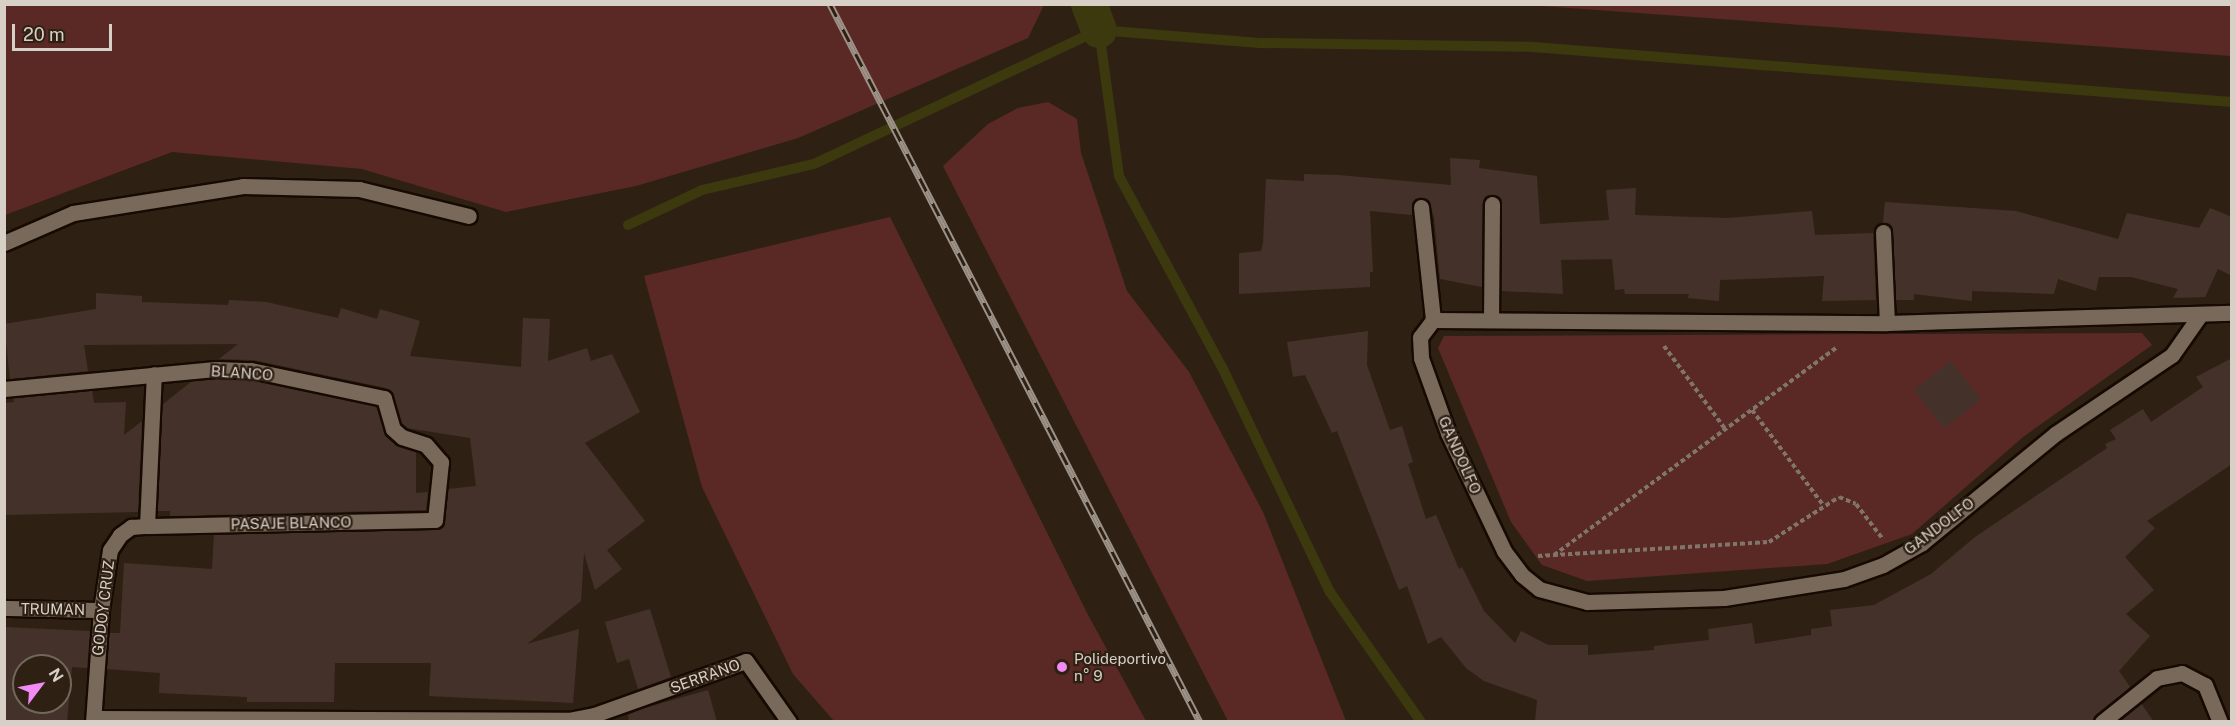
<!DOCTYPE html>
<meta charset="utf-8">
<style>
body{margin:0}
#map{position:relative;width:2236px;height:726px;overflow:hidden;background:#2e2114;font-family:"Public Sans",sans-serif}
div>[style]{position:absolute}
.green>*{inset:0;background:#5b2925}
.stream>*{height:10px;margin:-5px;padding:0 5px;transform-origin:5px;border-radius:5px;background:#3c390f}
.canal>*{height:36px;margin:-18px;padding:0 18px;transform-origin:18px;border-radius:18px;background:#3c390f}
.building>*{inset:0;background:#44322a;transform-origin:0 0}
.path>*{height:4px;margin-top:-2px;transform-origin:0;background:repeating-linear-gradient(90deg,#80756b 0 4.5px,transparent 0 7.5px)}
.roads{filter:drop-shadow(2px 0 #160a02) drop-shadow(-2px 0 #160a02) drop-shadow(0 2px #160a02) drop-shadow(0 -2px #160a02)}
.minor>*{height:15px;margin:-7.5px;padding:0 7.5px;transform-origin:7.5px;border-radius:7.5px;background:#78695a}
.rail>*{height:7px;margin-top:-3.5px;transform-origin:0;background:repeating-linear-gradient(90deg,#2e2114 0 14px,#9c9288 0 28px);box-sizing:border-box;border-block:2px solid #9c9288}
.dots>*{width:16px;height:16px;translate:-50% -50%;box-sizing:border-box;border:3px solid #2e2114;border-radius:50%}
span{translate:-50% -50%;white-space:nowrap;text-align:center;line-height:1.15;-webkit-text-stroke:4.5px #2e2114;paint-order:stroke}
.street-label{font-size:15px;color:#d8cfc7}
.poi-label{font-size:15px;color:#d8cfc7}
.left{translate:0 -50%;text-align:left}
.frame{position:absolute;inset:0;border:6px solid #d8cfc7;pointer-events:none}
.north{position:absolute;left:12px;top:654px;width:60px;height:60px;box-sizing:border-box;background:#2e2114;border:2px solid #72675c;border-radius:50%;rotate:58deg;font-size:16px;font-weight:700;line-height:24px;text-align:center;color:#d8cfc7}
.north::after{content:'';display:block;margin:auto;width:21px;height:27px;background:#f18af4;clip-path:polygon(50% 0,100% 100%,50% 72%,0 100%)}
.scale{position:absolute;left:12px;top:24px;width:100px;height:27px;box-sizing:border-box;border:3px solid #d8cfc7;border-top:0;padding-left:8px;font-size:18px;line-height:21px;white-space:nowrap;color:#d8cfc7;-webkit-text-stroke:4px #2e2114;paint-order:stroke}
</style>
<div id="map">
<div class="green">
<i style="clip-path:polygon(4px 5px,5px 4px,1044px 5px,1028px 38px,798px 138px,636px 186px,506px 212px,362px 169px,172px 152px,5px 215px)"></i>
<i style="clip-path:polygon(1528px 5px,2231px 5px,2231px 56px)"></i>
<i style="clip-path:polygon(1048px 102px,1077px 119px,1081px 153px,1127px 291px,1189px 372px,1263px 512px,1346px 721px,1228px 721px,943px 166px,988px 124px,1018px 108px)"></i>
<i style="clip-path:polygon(890px 217px,1087px 613px,1146px 721px,834px 721px,793px 674px,702px 487px,644px 276px)"></i>
<i style="clip-path:polygon(2142px 333px,2152px 345px,2023px 437px,1912px 534px,1827px 564px,1587px 581px,1542px 565px,1511px 522px,1438px 348px,1444px 336px)"></i>
</div>
<div class="stream">
<i style="left:1099px;top:30px;width:147px;rotate:82.2deg"></i>
<i style="left:1119px;top:176px;width:217px;rotate:61.7deg"></i>
<i style="left:1222px;top:367px;width:250px;rotate:64.4deg"></i>
<i style="left:1330px;top:592px;width:159px;rotate:55deg"></i>
<i style="left:628px;top:225px;width:82px;rotate:-25.3deg"></i>
<i style="left:702px;top:190px;width:115px;rotate:-13.1deg"></i>
<i style="left:814px;top:164px;width:315px;rotate:-25.2deg"></i>
<i style="left:1099px;top:30px;width:164px;rotate:4.6deg"></i>
<i style="left:1262px;top:43px;width:271px;rotate:0.8deg"></i>
<i style="left:1533px;top:47px;width:701px;rotate:4.5deg"></i>
</div>
<div class="canal">
<i style="left:1089px;top:4px;width:28px;rotate:69deg"></i>
</div>
<div class="building">
<i style="clip-path:polygon(1450px 158px,1480px 160px,1479px 168px,1537px 176px,1540px 224px,1609px 220px,1606px 190px,1636px 188px,1635px 215px,1727px 218px,1812px 211px,1815px 235px,1873px 233px,1876px 300px,1822px 301px,1824px 276px,1720px 280px,1719px 301px,1688px 298px,1689px 294px,1625px 294px,1624px 289px,1615px 290px,1612px 259px,1561px 260px,1563px 294px,1501px 291px,1502px 204px,1493px 194px,1482px 204px,1482px 287px,1440px 279px,1434px 217px,1429px 202px,1421px 197px,1412px 203px,1412px 215px,1370px 211px,1373px 272px,1370px 272px,1370px 287px,1239px 294px,1239px 253px,1261px 251px,1263px 243px,1266px 179px,1304px 181px,1304px 174px,1338px 175px,1451px 185px)"></i>
<i style="clip-path:polygon(1885px 202px,2016px 211px,2118px 239px,2127px 213px,2199px 228px,2210px 208px,2232px 217px,2232px 276px,2218px 269px,2205px 297px,2173px 298px,2178px 289px,2131px 277px,2099px 277px,2096px 291px,2058px 279px,2054px 294px,1972px 291px,1972px 301px,1914px 294px,1914px 300px,1896px 300px,1893px 232px,1883px 222px)"></i>
<i style="clip-path:polygon(96px 293px,142px 296px,142px 302px,228px 305px,229px 300px,266px 302px,338px 318px,341px 308px,377px 319px,380px 309px,420px 321px,410px 356px,521px 367px,523px 318px,550px 319px,548px 361px,587px 348px,591px 361px,612px 354px,640px 412px,585px 443px,645px 521px,607px 550px,622px 569px,595px 590px,584px 553px,581px 601px,527px 644px,579px 629px,573px 703px,429px 696px,431px 663px,335px 663px,334px 702px,247px 702px,247px 697px,159px 693px,160px 673px,107px 669px,109px 633px,120px 633px,124px 563px,212px 569px,214px 534px,436px 530px,445px 522px,448px 489px,476px 486px,470px 438px,407px 428px,402px 424px,393px 395px,386px 388px,253px 360px,219px 359px,238px 344px,84px 345px,88px 371px,10px 379px,4px 324px,96px 309px)"></i>
<i style="clip-path:polygon(1368px 331px,1367px 365px,1390px 430px,1402px 426px,1413px 462px,1408px 464px,1426px 519px,1436px 515px,1459px 569px,1462px 567px,1484px 611px,1515px 643px,1521px 631px,1548px 645px,1588px 645px,1588px 655px,1654px 650px,1654px 646px,1709px 640px,1708px 629px,1752px 623px,1755px 644px,1811px 635px,1811px 629px,1832px 626px,1830px 610px,1874px 605px,1931px 574px,1975px 537px,2107px 448px,2105px 444px,2116px 439px,2110px 430px,2143px 409px,2151px 422px,2203px 387px,2196px 377px,2232px 358px,2232px 464px,2147px 521px,2155px 528px,2125px 557px,2154px 590px,2126px 614px,2150px 636px,2119px 671px,2130px 687px,2092px 722px,1535px 722px,1537px 700px,1484px 681px,1466px 668px,1441px 637px,1428px 644px,1407px 586px,1399px 590px,1337px 431px,1332px 433px,1305px 375px,1293px 377px,1287px 342px)"></i>
<i style="left:1951px;top:361px;width:49px;height:47px;rotate:52deg"></i>
<i style="clip-path:polygon(215px 379px,250px 380px,376px 406px,387px 436px,416px 452px,416px 493px,428px 492px,426px 510px,170px 516px,170px 511px,157px 511px,162px 405px,192px 381px)"></i>
<i style="clip-path:polygon(92px 390px,94px 403px,126px 402px,124px 435px,142px 421px,138px 512px,4px 515px,4px 403px,14px 402px,13px 398px)"></i>
<i style="clip-path:polygon(650px 609px,671px 677px,638px 689px,629px 659px,617px 663px,605px 622px)"></i>
<i style="clip-path:polygon(evenodd,4px 627px,90px 631px,87px 668px,72px 667px,67px 722px,4px 722px,4px 627px,24px 666px,60px 666px,60px 702px,24px 702px,24px 666px)"></i>
<i style="clip-path:polygon(708px 690px,717px 722px,629px 722px,628px 715px,644px 708px)"></i>
<i style="clip-path:polygon(2141px 703px,2154px 722px,2118px 722px)"></i>
</div>
<div class="path">
<i style="left:1664px;top:346px;width:104px;rotate:53.6deg"></i>
<i style="left:1752px;top:410px;width:119px;rotate:53.2deg"></i>
<i style="left:1554px;top:555px;width:350px;rotate:-36.3deg"></i>
<i style="left:1538px;top:556px;width:231px;rotate:-3.5deg"></i>
<i style="left:1769px;top:542px;width:83px;rotate:-32.7deg"></i>
<i style="left:1839px;top:497px;width:18px;rotate:22deg"></i>
<i style="left:1856px;top:504px;width:43px;rotate:52.6deg"></i>
</div>
<div class="roads">
<div class="minor">
<i style="left:1421px;top:207px;width:114px;rotate:83.9deg"></i>
<i style="left:1883px;top:232px;width:91px;rotate:87.5deg"></i>
<i style="left:4px;top:243px;width:75px;rotate:-23.5deg"></i>
<i style="left:73px;top:213px;width:172px;rotate:-9deg"></i>
<i style="left:243px;top:186px;width:116px;rotate:1.5deg"></i>
<i style="left:359px;top:189px;width:113px;rotate:13.8deg"></i>
<i style="left:1433px;top:320px;width:21px;rotate:127deg"></i>
<i style="left:1420px;top:337px;width:21px;rotate:87deg"></i>
<i style="left:1421px;top:358px;width:80px;rotate:70.2deg"></i>
<i style="left:1448px;top:433px;width:131px;rotate:64.6deg"></i>
<i style="left:1504px;top:551px;width:30px;rotate:53deg"></i>
<i style="left:1522px;top:575px;width:22px;rotate:39deg"></i>
<i style="left:1539px;top:589px;width:50px;rotate:15.2deg"></i>
<i style="left:1587px;top:602px;width:137px;rotate:-1.7deg"></i>
<i style="left:1724px;top:598px;width:121px;rotate:-9deg"></i>
<i style="left:1844px;top:579px;width:41px;rotate:-19.7deg"></i>
<i style="left:1883px;top:565px;width:45px;rotate:-29.4deg"></i>
<i style="left:1922px;top:543px;width:172px;rotate:-39.3deg"></i>
<i style="left:2055px;top:434px;width:141px;rotate:-34deg"></i>
<i style="left:2172px;top:355px;width:49px;rotate:-55deg"></i>
<i style="left:1433px;top:320px;width:454px;rotate:0.4deg"></i>
<i style="left:1887px;top:323px;width:345px;rotate:-1.7deg"></i>
<i style="left:1491px;top:320px;width:116px;rotate:-89.5deg"></i>
<i style="left:4px;top:389px;width:212px;rotate:-5.4deg"></i>
<i style="left:215px;top:369px;width:36px;rotate:2deg"></i>
<i style="left:251px;top:370px;width:136px;rotate:11.9deg"></i>
<i style="left:384px;top:398px;width:32px;rotate:74deg"></i>
<i style="left:393px;top:429px;width:12px;rotate:42deg"></i>
<i style="left:402px;top:437px;width:25px;rotate:18deg"></i>
<i style="left:426px;top:445px;width:23px;rotate:49deg"></i>
<i style="left:441px;top:462px;width:58px;rotate:95.9deg"></i>
<i style="left:435px;top:520px;width:288px;rotate:178.8deg"></i>
<i style="left:4px;top:608px;width:97px;rotate:1.2deg"></i>
<i style="left:94px;top:718px;width:474px;rotate:0.2deg"></i>
<i style="left:568px;top:720px;width:26px;rotate:-11deg"></i>
<i style="left:594px;top:715px;width:161px;rotate:-19.6deg"></i>
<i style="left:746px;top:661px;width:75px;rotate:54.8deg"></i>
<i style="left:93px;top:722px;width:112px;rotate:-85.9deg"></i>
<i style="left:101px;top:610px;width:61px;rotate:-81.5deg"></i>
<i style="left:110px;top:550px;width:18px;rotate:-56deg"></i>
<i style="left:120px;top:535px;width:14px;rotate:-36deg"></i>
<i style="left:131px;top:527px;width:16px;rotate:-4deg"></i>
<i style="left:147px;top:526px;width:152px;rotate:-87.4deg"></i>
<i style="left:2102px;top:722px;width:70px;rotate:-38.7deg"></i>
<i style="left:2157px;top:678px;width:25px;rotate:-11deg"></i>
<i style="left:2182px;top:673px;width:26px;rotate:28deg"></i>
<i style="left:2205px;top:685px;width:40px;rotate:68deg"></i>
</div>
</div>
<div class="rail">
<i style="left:830px;top:4px;width:808px;rotate:62.74deg"></i>
</div>
<div class="dots">
<i style="left:1062px;top:667px;background:#f18af4"></i>
</div>
<div class="street-label">
<span style="left:242px;top:373px;rotate:4deg">BLANCO</span>
<span style="left:1460px;top:455px;rotate:66deg">GANDOLFO</span>
<span style="left:291px;top:523px;rotate:-1deg">PASAJE BLANCO</span>
<span style="left:1939px;top:526px;rotate:-37deg">GANDOLFO</span>
<span style="left:103px;top:608px;rotate:-83deg">GODOY CRUZ</span>
<span style="left:53px;top:609px;rotate:1deg">TRUMAN</span>
<span style="left:705px;top:676px;rotate:-20deg">SERRANO</span>
</div>
<div class="poi-label">
<span class="left" style="left:1074px;top:667px">Polideportivo<br>n° 9</span>
</div>
<div class="frame"></div>
<div class="north">N</div>
<div class="scale">20 m</div>
</div>
